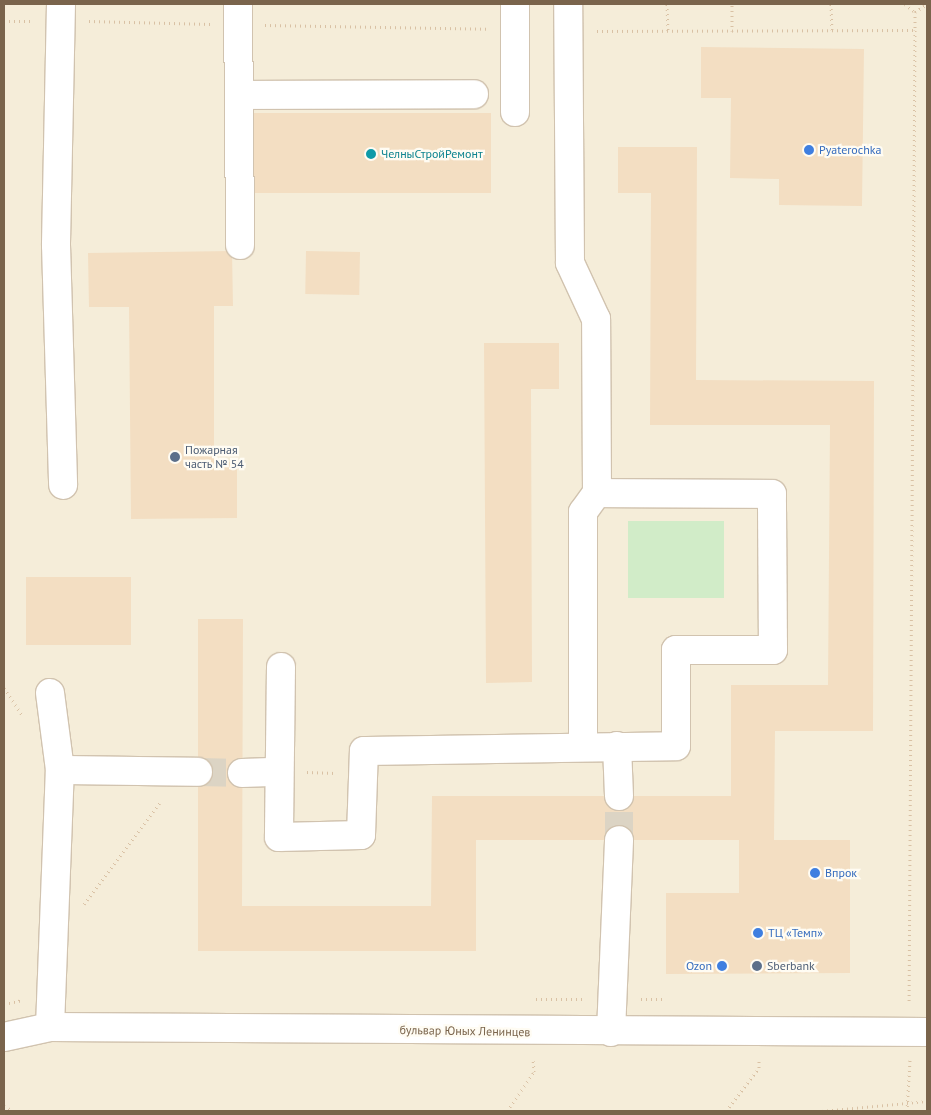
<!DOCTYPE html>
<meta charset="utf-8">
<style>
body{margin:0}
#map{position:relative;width:931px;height:1115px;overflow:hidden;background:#fdf9ec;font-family:"PT Sans",sans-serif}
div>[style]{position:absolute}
.residential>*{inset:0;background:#f5edd9;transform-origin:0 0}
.green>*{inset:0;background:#d1ecc8;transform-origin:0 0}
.building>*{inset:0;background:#f3dec2;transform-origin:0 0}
.minor-tunnel>*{height:28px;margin-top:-14px;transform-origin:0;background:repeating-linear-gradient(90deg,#dcd4c4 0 28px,transparent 0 42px)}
.path>*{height:3px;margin-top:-1.5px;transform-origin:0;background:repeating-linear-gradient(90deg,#d9c1a4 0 1px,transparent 0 5px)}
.roads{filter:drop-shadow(1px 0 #d1c3af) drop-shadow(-1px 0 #d1c3af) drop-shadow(0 1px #d1c3af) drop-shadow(0 -1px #d1c3af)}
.minor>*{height:28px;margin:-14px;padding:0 14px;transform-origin:14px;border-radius:14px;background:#fff}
.dots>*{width:14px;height:14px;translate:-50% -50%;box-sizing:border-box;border:2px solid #fffcf3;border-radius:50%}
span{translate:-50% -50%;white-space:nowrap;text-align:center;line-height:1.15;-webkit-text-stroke:4.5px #fffcf3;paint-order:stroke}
.shop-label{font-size:12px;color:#366cbe}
.left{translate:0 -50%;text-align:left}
.right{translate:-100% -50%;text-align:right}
.culture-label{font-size:12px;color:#0d838f}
.service-label{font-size:12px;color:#4e5e75}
.street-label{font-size:12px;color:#7a644c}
.frame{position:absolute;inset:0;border:5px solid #7a644c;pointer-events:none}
</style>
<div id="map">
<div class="residential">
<i style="left:4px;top:4px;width:923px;height:1107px"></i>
</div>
<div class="green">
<i style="left:628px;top:521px;width:96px;height:77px"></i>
</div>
<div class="building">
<i style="clip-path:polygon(701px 47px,864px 49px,862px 206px,779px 205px,779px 179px,730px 178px,731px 98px,701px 98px)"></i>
<i style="left:491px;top:113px;width:80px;height:239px;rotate:90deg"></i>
<i style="clip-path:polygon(618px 147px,697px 147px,696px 380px,874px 381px,873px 731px,775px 731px,774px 840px,850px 840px,850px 973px,666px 974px,666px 893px,739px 893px,739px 840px,476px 840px,476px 951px,198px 951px,198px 619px,243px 619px,242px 906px,431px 906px,432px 796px,731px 796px,731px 685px,828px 685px,830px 425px,650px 425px,651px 193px,618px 193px)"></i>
<i style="clip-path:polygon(232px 251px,233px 306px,214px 306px,214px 462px,237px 462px,237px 518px,131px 519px,129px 307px,89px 307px,88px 253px)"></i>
<i style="left:306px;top:251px;width:54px;height:43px;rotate:1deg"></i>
<i style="clip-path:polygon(484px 343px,559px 343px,559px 389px,531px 389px,532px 682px,486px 683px)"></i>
<i style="left:26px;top:577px;width:105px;height:68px"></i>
</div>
<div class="minor-tunnel">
<i style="left:198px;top:772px;width:44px;rotate:1.3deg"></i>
<i style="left:619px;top:840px;width:44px;rotate:-90deg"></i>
</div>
<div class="path">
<i style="left:667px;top:4px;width:27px;rotate:88deg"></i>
<i style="left:831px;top:4px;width:26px;rotate:88deg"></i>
<i style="left:905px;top:4px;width:13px;rotate:39deg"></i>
<i style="left:915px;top:12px;width:18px;rotate:90deg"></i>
<i style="left:915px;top:30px;width:974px;rotate:90.35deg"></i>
<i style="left:915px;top:12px;width:14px;rotate:-34deg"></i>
<i style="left:4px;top:21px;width:29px"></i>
<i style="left:89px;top:21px;width:122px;rotate:1.4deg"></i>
<i style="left:265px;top:25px;width:222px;rotate:1deg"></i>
<i style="left:597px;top:31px;width:318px;rotate:-0.2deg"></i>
<i style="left:732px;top:31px;width:27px;rotate:-90deg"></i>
<i style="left:4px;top:688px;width:34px;rotate:56deg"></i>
<i style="left:307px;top:772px;width:28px;rotate:2deg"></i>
<i style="left:84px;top:904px;width:129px;rotate:-53.2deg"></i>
<i style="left:536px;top:999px;width:49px"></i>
<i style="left:641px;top:999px;width:24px"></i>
<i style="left:4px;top:1004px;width:19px;rotate:-12deg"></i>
<i style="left:4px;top:1106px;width:10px;rotate:29deg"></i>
<i style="left:507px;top:1111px;width:47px;rotate:-55.3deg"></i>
<i style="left:534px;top:1072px;width:14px;rotate:-94deg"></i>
<i style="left:726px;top:1111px;width:54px;rotate:-52.5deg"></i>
<i style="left:759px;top:1068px;width:10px;rotate:-90deg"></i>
<i style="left:822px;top:1111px;width:105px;rotate:-5.4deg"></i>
<i style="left:907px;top:1111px;width:51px;rotate:-86.6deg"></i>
</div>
<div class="roads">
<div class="minor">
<i style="left:61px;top:4px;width:241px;rotate:91.2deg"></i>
<i style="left:56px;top:245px;width:240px;rotate:88.3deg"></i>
<i style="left:238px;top:4px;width:241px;rotate:89.5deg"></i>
<i style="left:239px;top:95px;width:235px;rotate:-0.2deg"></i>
<i style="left:515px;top:112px;width:108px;rotate:-90deg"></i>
<i style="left:281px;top:667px;width:170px;rotate:90.7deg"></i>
<i style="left:279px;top:837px;width:82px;rotate:-1.4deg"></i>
<i style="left:361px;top:835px;width:84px;rotate:-88deg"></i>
<i style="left:364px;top:751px;width:312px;rotate:-0.9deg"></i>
<i style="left:676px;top:746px;width:96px;rotate:-90deg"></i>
<i style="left:676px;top:650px;width:97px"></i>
<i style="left:773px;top:650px;width:156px;rotate:-90.4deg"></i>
<i style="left:772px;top:494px;width:175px;rotate:-179.7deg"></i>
<i style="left:597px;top:493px;width:174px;rotate:-90.3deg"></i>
<i style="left:596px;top:319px;width:62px;rotate:-114.9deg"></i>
<i style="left:570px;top:263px;width:259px;rotate:-90.4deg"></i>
<i style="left:50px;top:693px;width:78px;rotate:82.6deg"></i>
<i style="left:583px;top:746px;width:234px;rotate:-90deg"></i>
<i style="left:583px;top:512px;width:24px;rotate:-54deg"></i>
<i style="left:617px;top:746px;width:50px;rotate:87.7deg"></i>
<i style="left:242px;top:773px;width:36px;rotate:-2deg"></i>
<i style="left:50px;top:1027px;width:257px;rotate:-87.8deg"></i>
<i style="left:60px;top:770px;width:138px;rotate:0.8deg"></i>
<i style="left:611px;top:1032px;width:192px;rotate:-87.6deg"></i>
<i style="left:4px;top:1037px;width:47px;rotate:-12.3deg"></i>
<i style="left:50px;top:1027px;width:877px;rotate:0.33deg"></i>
</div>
</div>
<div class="dots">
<i style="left:809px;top:150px;background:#3f7fe0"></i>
<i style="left:371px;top:154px;background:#0f9aa8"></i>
<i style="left:175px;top:457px;background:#5c6f8a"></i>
<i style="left:815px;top:873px;background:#3f7fe0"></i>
<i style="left:758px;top:933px;background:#3f7fe0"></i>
<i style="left:722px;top:966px;background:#3f7fe0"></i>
<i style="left:757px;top:966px;background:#5c6f8a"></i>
</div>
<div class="shop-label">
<span class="left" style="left:819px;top:150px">Pyaterochka</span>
<span class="left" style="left:825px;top:873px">Впрок</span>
<span class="left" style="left:768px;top:933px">ТЦ «Темп»</span>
<span class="right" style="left:712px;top:966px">Ozon</span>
</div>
<div class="culture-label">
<span class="left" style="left:381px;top:154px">ЧелныСтройРемонт</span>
</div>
<div class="service-label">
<span class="left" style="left:185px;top:457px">Пожарная<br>часть № 54</span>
<span class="left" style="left:767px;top:966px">Sberbank</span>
</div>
<div class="street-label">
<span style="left:465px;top:1031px;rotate:1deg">бульвар Юных Ленинцев</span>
</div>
<div class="frame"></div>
</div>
